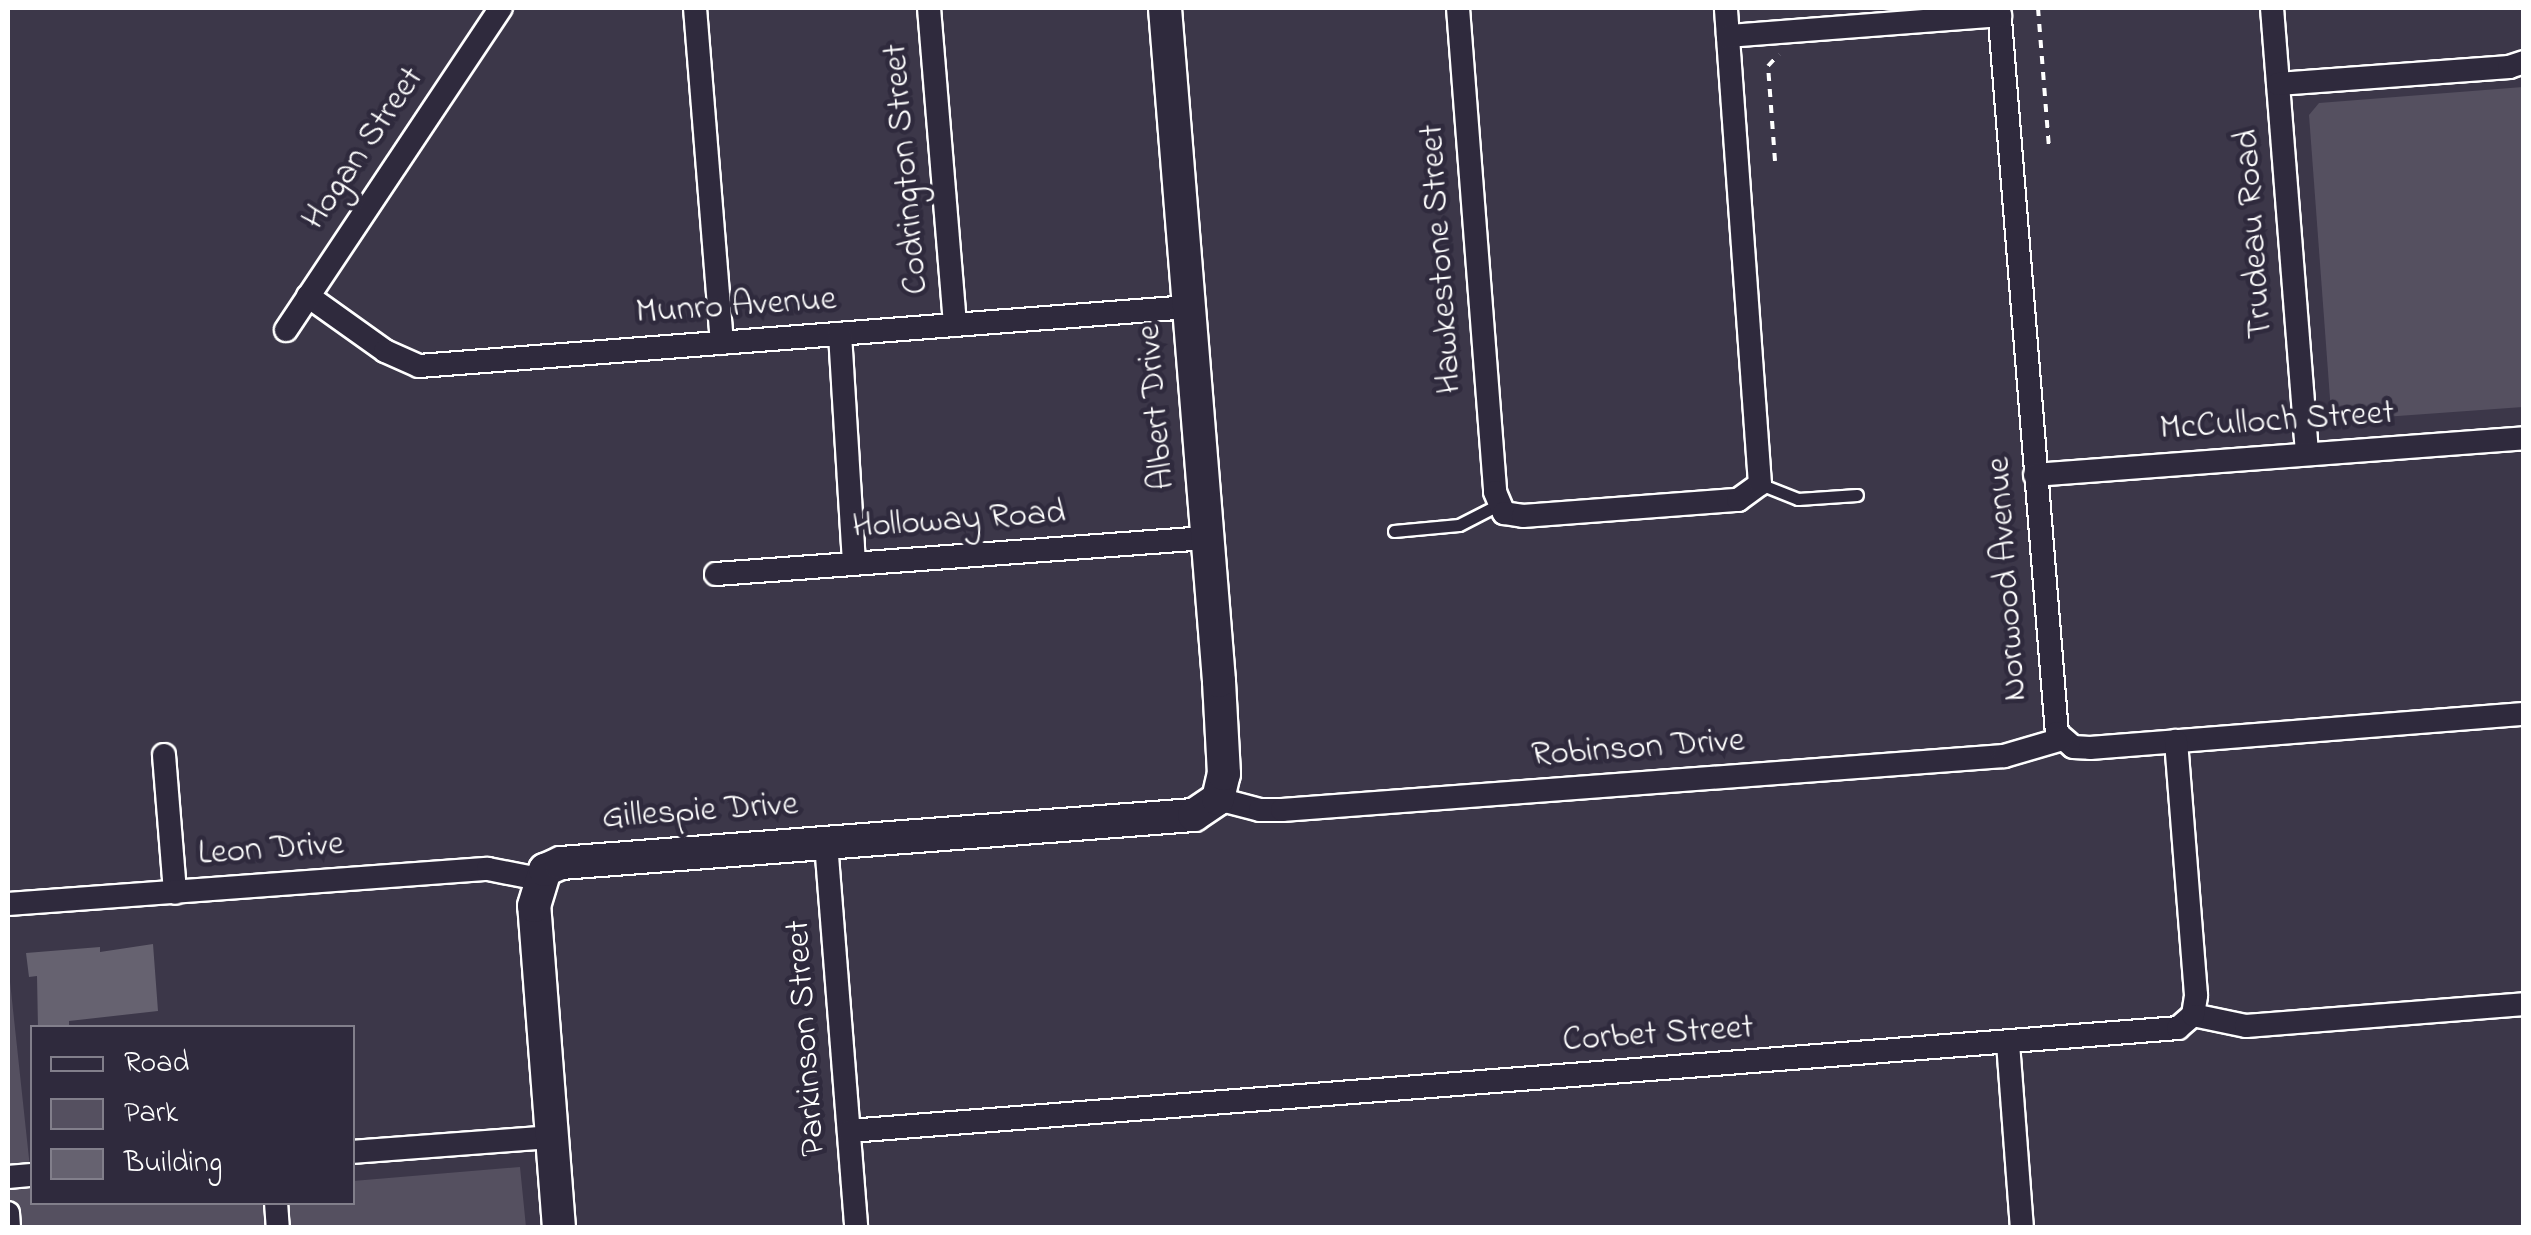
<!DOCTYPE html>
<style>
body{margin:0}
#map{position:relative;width:2531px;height:1235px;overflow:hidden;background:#3c3749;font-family:"Indie Flower",sans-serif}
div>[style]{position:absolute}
.green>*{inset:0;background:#555060}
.building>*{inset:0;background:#666270}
.path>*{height:4px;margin-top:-2px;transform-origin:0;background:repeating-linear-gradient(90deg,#fff 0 8px,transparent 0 16px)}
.roads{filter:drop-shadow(2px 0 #fff) drop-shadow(-2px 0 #fff) drop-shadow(0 2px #fff) drop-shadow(0 -2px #fff)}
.lane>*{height:11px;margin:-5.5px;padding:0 5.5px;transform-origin:5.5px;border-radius:5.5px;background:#2f2a3d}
.street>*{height:22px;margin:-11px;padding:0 11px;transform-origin:11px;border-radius:11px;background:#2f2a3d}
.secondary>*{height:32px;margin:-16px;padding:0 16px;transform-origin:16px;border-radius:16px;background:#2f2a3d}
span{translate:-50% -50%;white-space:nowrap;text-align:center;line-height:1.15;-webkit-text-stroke:9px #2f2a3d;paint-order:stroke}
.street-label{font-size:35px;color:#fff}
.frame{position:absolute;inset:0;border:10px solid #fff;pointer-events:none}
.legend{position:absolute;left:30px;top:1025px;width:325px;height:180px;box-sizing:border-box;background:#2f2a3d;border:2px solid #827f8b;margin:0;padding:12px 18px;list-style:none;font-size:30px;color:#fff}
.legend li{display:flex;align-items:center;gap:20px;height:50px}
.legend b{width:50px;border:2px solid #827f8b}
</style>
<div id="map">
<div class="green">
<i style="clip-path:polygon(2523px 87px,2523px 407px,2342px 420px,2331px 412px,2309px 115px,2319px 103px)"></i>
<i style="clip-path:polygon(8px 963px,34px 1205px,352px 1202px,353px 1181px,520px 1167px,526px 1227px,8px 1227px)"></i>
</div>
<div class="building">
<i style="clip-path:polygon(153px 944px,158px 1011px,69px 1021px,69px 1028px,38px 1028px,37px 976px,29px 977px,26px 953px,100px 947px,100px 952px)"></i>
</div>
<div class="path">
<i style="left:2038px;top:8px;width:139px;rotate:85.5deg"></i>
<i style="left:1775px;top:161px;width:95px;rotate:-94.2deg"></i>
<i style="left:1768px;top:66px;width:16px;rotate:-47deg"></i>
</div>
<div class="roads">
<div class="lane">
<i style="left:1760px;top:484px;width:41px;rotate:21.5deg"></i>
<i style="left:1798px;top:499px;width:59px;rotate:-3.9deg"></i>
<i style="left:1394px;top:531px;width:65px;rotate:-5.3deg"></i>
<i style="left:1459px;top:525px;width:44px;rotate:-27.1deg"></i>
</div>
<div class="street">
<i style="left:695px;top:8px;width:336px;rotate:85.4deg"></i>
<i style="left:929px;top:8px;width:318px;rotate:85.3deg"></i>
<i style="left:1458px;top:8px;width:485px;rotate:85.6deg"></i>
<i style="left:1495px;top:492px;width:23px;rotate:67deg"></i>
<i style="left:1504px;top:513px;width:19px;rotate:9deg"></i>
<i style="left:1523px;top:516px;width:216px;rotate:-4.3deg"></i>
<i style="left:1738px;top:500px;width:27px;rotate:-36deg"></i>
<i style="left:1760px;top:484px;width:477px;rotate:-94.1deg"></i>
<i style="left:1999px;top:8px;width:727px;rotate:85.43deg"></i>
<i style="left:2057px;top:733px;width:21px;rotate:41deg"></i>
<i style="left:2073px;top:747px;width:17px;rotate:3deg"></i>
<i style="left:2090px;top:748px;width:435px;rotate:-4.5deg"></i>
<i style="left:2272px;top:8px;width:447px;rotate:85.5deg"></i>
<i style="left:1728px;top:36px;width:273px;rotate:-4.4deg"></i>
<i style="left:2278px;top:84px;width:232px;rotate:-4.2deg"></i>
<i style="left:2509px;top:67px;width:16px;rotate:-18deg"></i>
<i style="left:308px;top:296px;width:95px;rotate:35.5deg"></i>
<i style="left:385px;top:351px;width:37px;rotate:24deg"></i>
<i style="left:419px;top:366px;width:772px;rotate:-4.38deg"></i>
<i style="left:286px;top:330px;width:387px;rotate:-56.3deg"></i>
<i style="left:840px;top:334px;width:230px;rotate:86.5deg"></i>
<i style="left:2035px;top:475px;width:490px;rotate:-4.3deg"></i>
<i style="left:716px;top:574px;width:492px;rotate:-4.2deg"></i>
<i style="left:164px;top:755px;width:138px;rotate:85.4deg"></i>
<i style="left:1218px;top:799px;width:43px;rotate:14.7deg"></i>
<i style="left:1260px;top:810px;width:22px"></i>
<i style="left:1282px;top:810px;width:724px;rotate:-4.28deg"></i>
<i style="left:2004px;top:756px;width:60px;rotate:-16.3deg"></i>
<i style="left:826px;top:843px;width:386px;rotate:85.5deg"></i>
<i style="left:8px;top:904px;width:481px;rotate:-4.2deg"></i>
<i style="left:488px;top:869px;width:52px;rotate:11.1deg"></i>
<i style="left:2193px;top:1015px;width:54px;rotate:11.7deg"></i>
<i style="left:2246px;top:1026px;width:279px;rotate:-4.5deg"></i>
<i style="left:2008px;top:1043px;width:186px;rotate:85.7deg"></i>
<i style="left:849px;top:1131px;width:1333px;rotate:-4.43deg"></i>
<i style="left:2178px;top:1028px;width:20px;rotate:-41deg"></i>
<i style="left:2193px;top:1015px;width:20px;rotate:-81deg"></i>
<i style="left:2196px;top:995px;width:255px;rotate:-94.5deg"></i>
<i style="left:352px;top:1152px;width:201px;rotate:-4.3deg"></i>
<i style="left:8px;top:1177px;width:24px;rotate:-5deg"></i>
<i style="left:276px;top:1202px;width:26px;rotate:86deg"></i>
<i style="left:8px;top:1213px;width:15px;rotate:86deg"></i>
</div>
<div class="secondary">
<i style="left:559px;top:1228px;width:323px;rotate:-94.4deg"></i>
<i style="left:534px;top:906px;width:38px;rotate:-73deg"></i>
<i style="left:545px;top:870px;width:17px;rotate:-24deg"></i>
<i style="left:561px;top:863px;width:635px;rotate:-4.34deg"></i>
<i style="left:1194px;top:815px;width:29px;rotate:-34deg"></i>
<i style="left:1218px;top:799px;width:26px;rotate:-77deg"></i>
<i style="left:1224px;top:774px;width:93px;rotate:-93.1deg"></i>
<i style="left:1219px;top:681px;width:675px;rotate:-94.59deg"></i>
</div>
</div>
<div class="street-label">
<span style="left:364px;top:149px;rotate:-56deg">Hogan Street</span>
<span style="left:907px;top:169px;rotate:-95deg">Codrington Street</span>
<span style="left:2255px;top:234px;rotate:-94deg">Trudeau Road</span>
<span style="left:1442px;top:259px;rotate:-94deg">Hawkestone Street</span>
<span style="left:736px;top:307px;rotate:-4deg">Munro Avenue</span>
<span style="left:1157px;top:407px;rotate:-95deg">Albert Drive</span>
<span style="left:2277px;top:422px;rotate:-4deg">McCulloch Street</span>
<span style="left:959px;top:521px;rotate:-4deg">Holloway Road</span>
<span style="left:2008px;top:579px;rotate:-94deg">Norwood Avenue</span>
<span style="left:1638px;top:749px;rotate:-4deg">Robinson Drive</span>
<span style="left:700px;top:812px;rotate:-4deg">Gillespie Drive</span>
<span style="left:271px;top:850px;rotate:-4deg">Leon Drive</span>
<span style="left:1658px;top:1035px;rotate:-4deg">Corbet Street</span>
<span style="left:807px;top:1038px;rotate:-94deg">Parkinson Street</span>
</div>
<div class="frame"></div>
<ul class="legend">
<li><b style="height:12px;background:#2f2a3d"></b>Road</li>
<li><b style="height:28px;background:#555060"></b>Park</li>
<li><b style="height:28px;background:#666270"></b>Building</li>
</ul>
</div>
